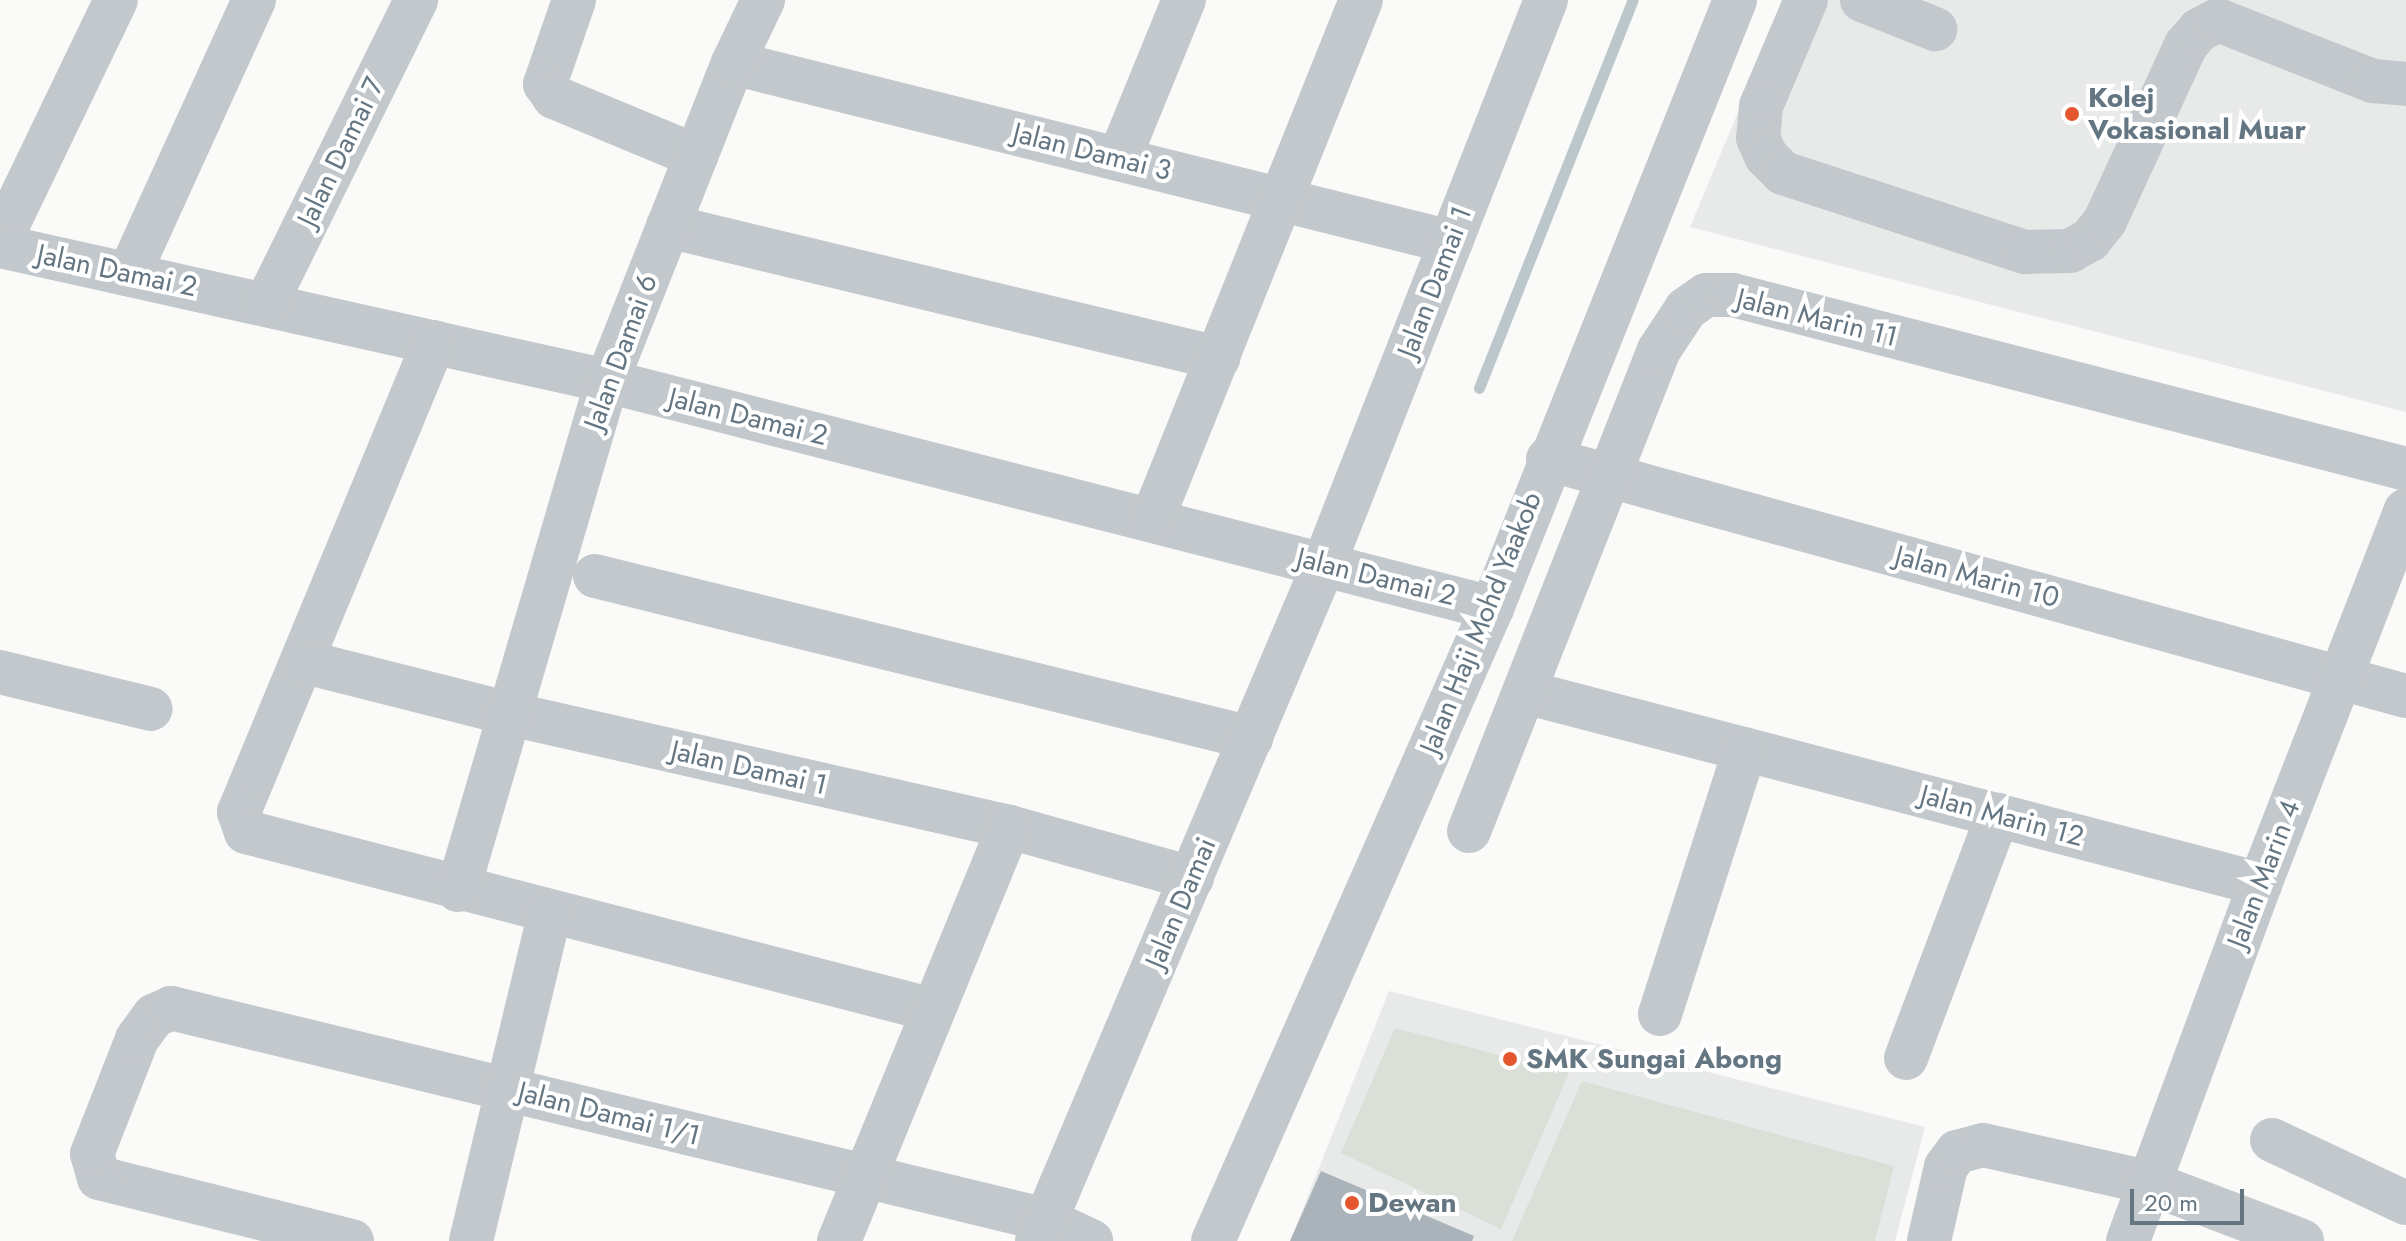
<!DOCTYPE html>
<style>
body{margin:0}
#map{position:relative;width:2406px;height:1241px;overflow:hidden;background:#fafaf8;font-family:Jost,sans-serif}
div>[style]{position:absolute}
.built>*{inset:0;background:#e8e9e9}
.green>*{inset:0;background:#dadfd7}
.stream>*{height:11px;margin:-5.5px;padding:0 5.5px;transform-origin:5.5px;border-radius:5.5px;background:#bbc7cb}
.building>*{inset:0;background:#aab3b9}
.minor>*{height:44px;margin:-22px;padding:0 22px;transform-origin:22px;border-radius:22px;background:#c3c8cc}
.dots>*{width:22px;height:22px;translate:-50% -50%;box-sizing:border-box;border:4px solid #fff;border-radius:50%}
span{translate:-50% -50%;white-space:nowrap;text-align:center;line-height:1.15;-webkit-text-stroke:8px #fff;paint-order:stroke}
.poi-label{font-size:28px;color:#657683;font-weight:700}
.left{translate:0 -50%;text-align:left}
.street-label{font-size:28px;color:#657683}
.scale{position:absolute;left:2130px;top:1189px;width:114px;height:36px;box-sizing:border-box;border:4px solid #657683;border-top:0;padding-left:10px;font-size:24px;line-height:28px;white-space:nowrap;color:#657683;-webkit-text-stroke:6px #fff;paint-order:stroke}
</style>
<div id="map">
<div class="built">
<i style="clip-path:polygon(1785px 0,2406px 0,2406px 412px,1690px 227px)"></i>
<i style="clip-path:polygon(1389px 991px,1925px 1127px,1895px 1241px,1290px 1241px)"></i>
</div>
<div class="green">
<i style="clip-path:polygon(1395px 1028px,1569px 1073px,1501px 1229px,1341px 1153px)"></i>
<i style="clip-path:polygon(1582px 1081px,1894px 1166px,1875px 1241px,1512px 1241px)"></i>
</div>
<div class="stream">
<i style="left:1479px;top:388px;width:417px;rotate:-68.4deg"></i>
</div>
<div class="building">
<i style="clip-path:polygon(1321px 1171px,1474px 1236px,1472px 1241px,1290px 1241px)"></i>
</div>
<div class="minor">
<i style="left:574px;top:0;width:89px;rotate:109deg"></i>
<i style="left:545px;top:84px;width:16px;rotate:55deg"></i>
<i style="left:554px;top:97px;width:154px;rotate:22.6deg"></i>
<i style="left:1806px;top:0;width:115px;rotate:113deg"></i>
<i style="left:1761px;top:106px;width:32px;rotate:95deg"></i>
<i style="left:1758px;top:138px;width:20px;rotate:66deg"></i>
<i style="left:1766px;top:156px;width:24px;rotate:45deg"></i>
<i style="left:1783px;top:173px;width:255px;rotate:18.1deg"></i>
<i style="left:2025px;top:252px;width:45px;rotate:-1.3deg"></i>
<i style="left:2070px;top:251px;width:23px;rotate:-29deg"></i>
<i style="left:2090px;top:240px;width:24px;rotate:-52deg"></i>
<i style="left:2105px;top:221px;width:194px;rotate:-65.3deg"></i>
<i style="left:2186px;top:45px;width:20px;rotate:-49deg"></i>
<i style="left:2199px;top:30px;width:21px;rotate:-28deg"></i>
<i style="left:2218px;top:20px;width:167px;rotate:21.5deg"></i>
<i style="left:2373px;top:81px;width:33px;rotate:5deg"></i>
<i style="left:1862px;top:0;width:79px;rotate:21.7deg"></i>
<i style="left:733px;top:63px;width:740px;rotate:14deg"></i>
<i style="left:1119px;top:159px;width:172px;rotate:-67.8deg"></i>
<i style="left:668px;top:226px;width:566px;rotate:13.5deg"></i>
<i style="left:0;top:241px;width:267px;rotate:-64.3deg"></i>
<i style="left:0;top:246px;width:622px;rotate:12.54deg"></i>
<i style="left:607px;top:381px;width:914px;rotate:14.39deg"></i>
<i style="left:130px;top:272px;width:299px;rotate:-65.5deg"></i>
<i style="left:266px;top:304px;width:339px;rotate:-63.7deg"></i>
<i style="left:434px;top:342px;width:509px;rotate:112.53deg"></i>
<i style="left:239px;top:812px;width:21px;rotate:71deg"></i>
<i style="left:246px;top:832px;width:710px;rotate:14.53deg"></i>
<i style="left:1548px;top:459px;width:890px;rotate:15.44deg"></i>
<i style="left:1152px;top:520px;width:560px;rotate:-68.1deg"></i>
<i style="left:595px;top:576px;width:676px;rotate:13.87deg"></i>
<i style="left:305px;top:662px;width:207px;rotate:14.2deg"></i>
<i style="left:506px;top:713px;width:516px;rotate:12.77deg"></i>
<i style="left:1009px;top:827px;width:190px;rotate:15.6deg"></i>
<i style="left:0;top:672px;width:155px;rotate:13.8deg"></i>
<i style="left:1525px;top:692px;width:760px;rotate:14.64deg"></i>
<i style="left:1469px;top:831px;width:517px;rotate:-68.45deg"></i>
<i style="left:1659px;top:350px;width:49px;rotate:-56.6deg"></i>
<i style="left:1686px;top:309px;width:24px;rotate:-35deg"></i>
<i style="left:1706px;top:295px;width:27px"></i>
<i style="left:1733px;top:295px;width:695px;rotate:14.5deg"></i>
<i style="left:458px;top:890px;width:530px;rotate:-73.68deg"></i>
<i style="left:607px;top:381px;width:342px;rotate:-68.4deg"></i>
<i style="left:733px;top:63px;width:70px;rotate:-64.5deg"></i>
<i style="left:1660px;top:1014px;width:278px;rotate:-72.2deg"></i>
<i style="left:1906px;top:1058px;width:260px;rotate:-69.3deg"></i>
<i style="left:2272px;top:1140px;width:148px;rotate:25.2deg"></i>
<i style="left:352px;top:1241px;width:261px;rotate:-166deg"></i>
<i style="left:99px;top:1178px;width:25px;rotate:-106deg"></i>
<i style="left:92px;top:1154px;width:123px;rotate:-68.6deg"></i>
<i style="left:137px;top:1039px;width:29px;rotate:-54deg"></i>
<i style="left:154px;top:1016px;width:19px;rotate:-25deg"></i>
<i style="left:171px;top:1008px;width:900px;rotate:13.62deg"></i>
<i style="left:1046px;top:1220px;width:50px;rotate:25deg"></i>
<i style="left:471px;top:1241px;width:337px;rotate:-76.5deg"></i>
<i style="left:839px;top:1241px;width:448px;rotate:-67.7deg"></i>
<i style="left:1037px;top:1241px;width:735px;rotate:-67.03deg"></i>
<i style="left:1324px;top:564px;width:606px;rotate:-68.51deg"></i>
<i style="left:1213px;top:1241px;width:692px;rotate:-66.21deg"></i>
<i style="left:1492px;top:608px;width:655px;rotate:-68.21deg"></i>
<i style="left:1929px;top:1241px;width:76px;rotate:-77.1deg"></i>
<i style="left:1946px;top:1167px;width:19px;rotate:-54deg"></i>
<i style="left:1957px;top:1152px;width:27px;rotate:-15deg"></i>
<i style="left:1983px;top:1145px;width:168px;rotate:12.7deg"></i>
<i style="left:2147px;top:1182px;width:166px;rotate:20.8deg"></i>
<i style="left:2128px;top:1241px;width:381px;rotate:-69.7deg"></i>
<i style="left:2260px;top:884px;width:401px;rotate:-68.7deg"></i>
</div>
<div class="dots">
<i style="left:2072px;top:114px;background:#e4572e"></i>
<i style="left:1510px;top:1059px;background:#e4572e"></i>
<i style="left:1352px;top:1203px;background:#e4572e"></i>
</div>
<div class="poi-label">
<span class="left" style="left:2088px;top:114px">Kolej<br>Vokasional Muar</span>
<span class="left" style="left:1526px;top:1059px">SMK Sungai Abong</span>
<span class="left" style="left:1368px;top:1203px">Dewan</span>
</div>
<div class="street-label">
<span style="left:341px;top:152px;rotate:-64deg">Jalan Damai 7</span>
<span style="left:1092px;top:152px;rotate:14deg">Jalan Damai 3</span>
<span style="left:117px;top:271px;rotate:12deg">Jalan Damai 2</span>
<span style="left:1435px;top:282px;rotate:-69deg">Jalan Damai 1</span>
<span style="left:1817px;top:318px;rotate:14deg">Jalan Marin 11</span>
<span style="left:621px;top:352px;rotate:-70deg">Jalan Damai 6</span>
<span style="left:748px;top:417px;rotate:14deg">Jalan Damai 2</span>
<span style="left:1376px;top:577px;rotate:14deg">Jalan Damai 2</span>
<span style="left:1977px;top:577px;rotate:15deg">Jalan Marin 10</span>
<span style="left:1481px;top:623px;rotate:-68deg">Jalan Haji Mohd Yaakob</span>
<span style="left:749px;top:768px;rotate:13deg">Jalan Damai 1</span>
<span style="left:2002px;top:816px;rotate:15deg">Jalan Marin 12</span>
<span style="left:2264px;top:874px;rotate:-69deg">Jalan Marin 4</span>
<span style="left:1181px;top:903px;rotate:-67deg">Jalan Damai</span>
<span style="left:609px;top:1114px;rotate:14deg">Jalan Damai 1/1</span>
</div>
<div class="scale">20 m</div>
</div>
